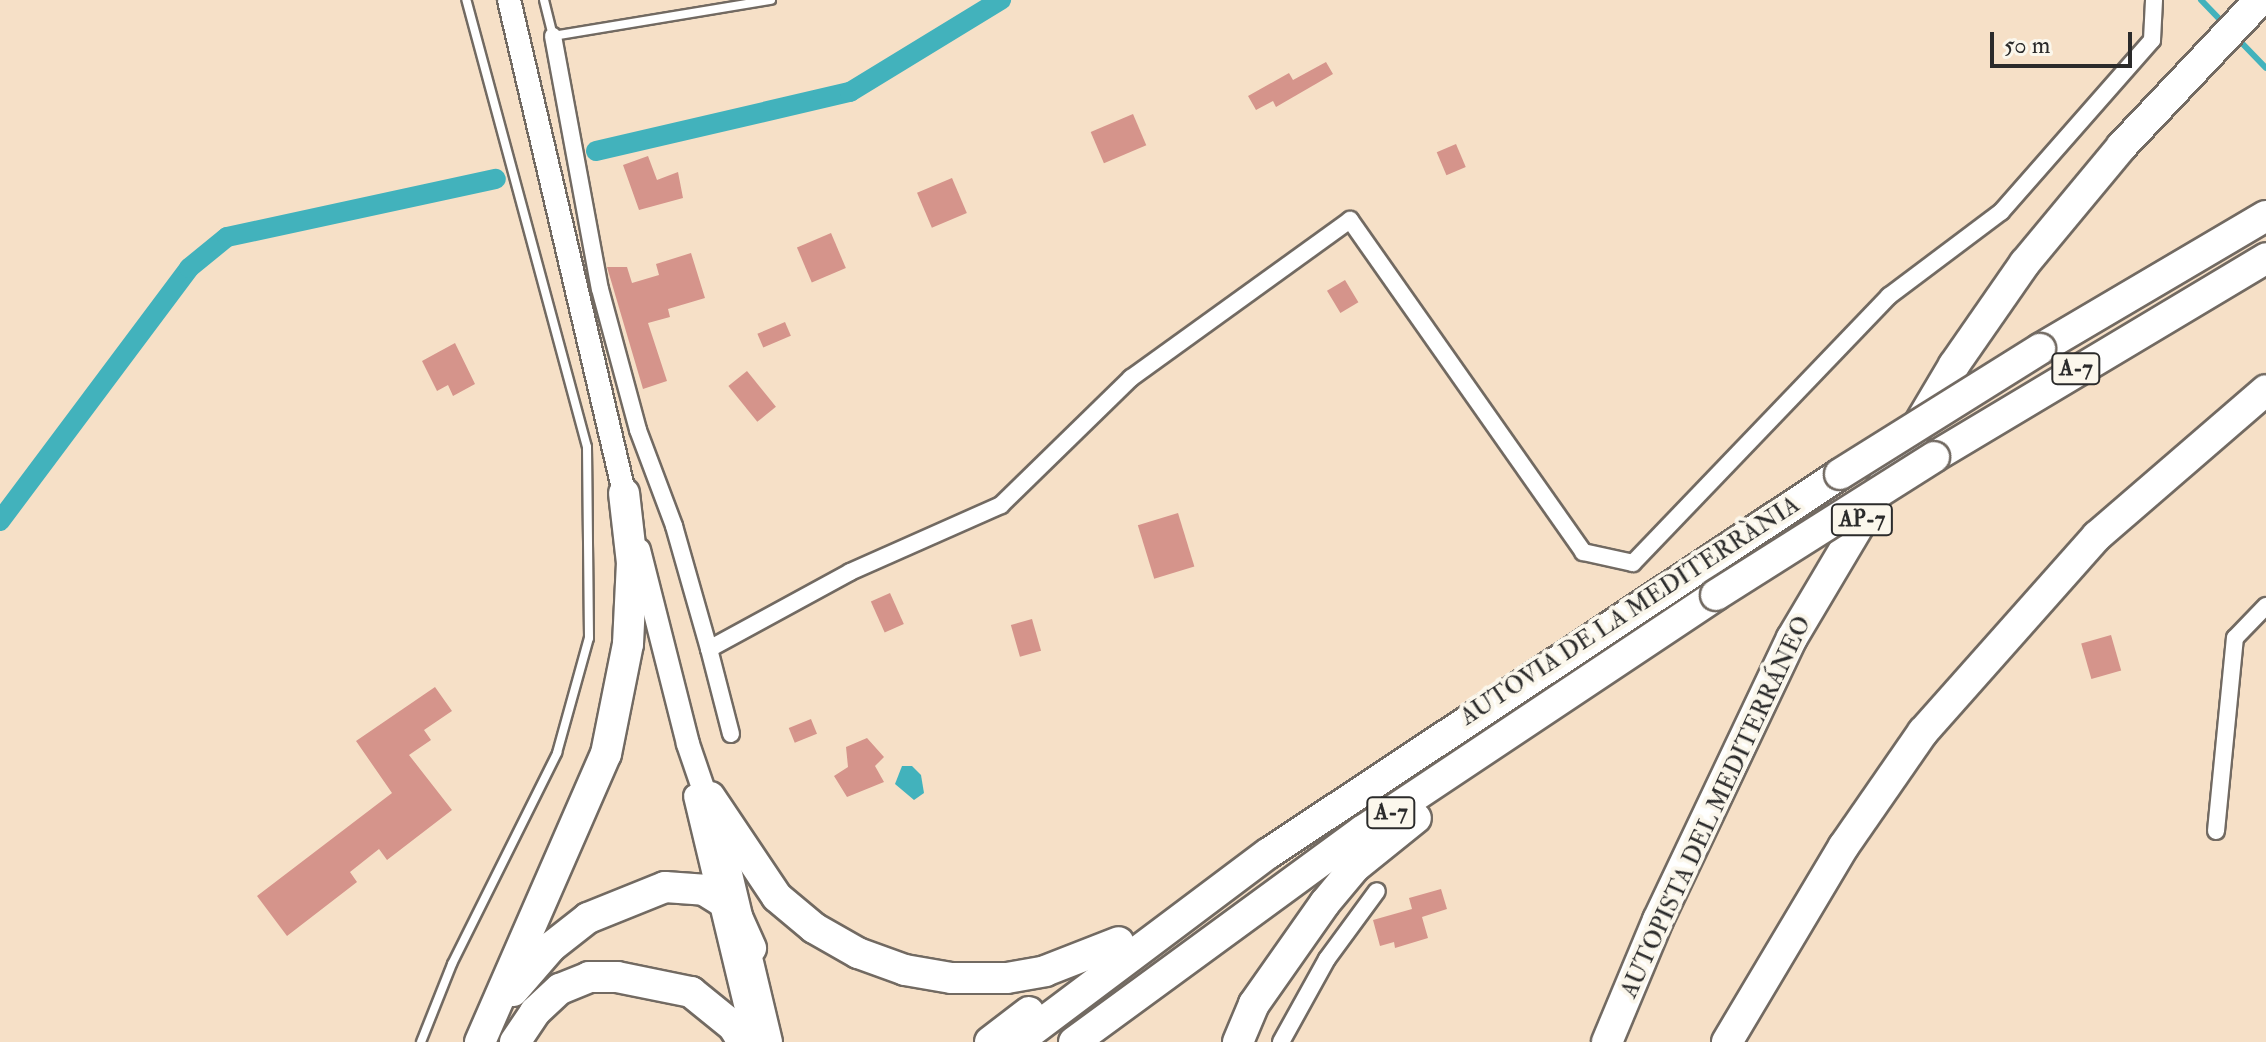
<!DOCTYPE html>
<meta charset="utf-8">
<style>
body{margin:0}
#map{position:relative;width:2266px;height:1042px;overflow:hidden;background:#f6e0c7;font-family:"IM FELL Double Pica",serif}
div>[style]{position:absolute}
.water>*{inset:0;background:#42b2bc}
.stream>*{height:6px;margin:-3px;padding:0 3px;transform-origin:3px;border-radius:3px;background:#42b2bc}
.canal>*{height:20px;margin:-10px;padding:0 10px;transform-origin:10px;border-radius:10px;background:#42b2bc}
.building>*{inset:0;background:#d5948b;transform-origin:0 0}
.roads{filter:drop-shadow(2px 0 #726a62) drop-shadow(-2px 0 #726a62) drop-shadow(0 2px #726a62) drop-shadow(0 -2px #726a62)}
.lane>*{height:8px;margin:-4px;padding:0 4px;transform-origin:4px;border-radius:4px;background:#fff}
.street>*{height:16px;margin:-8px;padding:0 8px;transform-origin:8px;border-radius:8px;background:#fff}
.secondary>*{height:22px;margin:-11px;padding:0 11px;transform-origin:11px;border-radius:11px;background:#fff}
.highway>*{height:30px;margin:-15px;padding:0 15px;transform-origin:15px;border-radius:15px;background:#fff}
.bridges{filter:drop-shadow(2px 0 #726a62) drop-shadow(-2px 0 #726a62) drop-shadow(0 2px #726a62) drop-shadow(0 -2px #726a62)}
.highway-bridge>*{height:30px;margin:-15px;padding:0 15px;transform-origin:15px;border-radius:15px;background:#fff}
span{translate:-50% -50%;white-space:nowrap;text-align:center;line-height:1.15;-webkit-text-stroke:8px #fbf7ec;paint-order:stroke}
.shield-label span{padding:2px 6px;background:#fbf7ec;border:2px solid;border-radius:6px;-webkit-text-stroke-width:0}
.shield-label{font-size:22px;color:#2b2b2b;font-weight:700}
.street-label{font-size:24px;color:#2b2b2b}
.scale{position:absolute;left:1990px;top:32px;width:142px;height:36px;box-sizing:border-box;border:4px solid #2b2b2b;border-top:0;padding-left:10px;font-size:24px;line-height:28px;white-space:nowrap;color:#2b2b2b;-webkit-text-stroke:6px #fbf7ec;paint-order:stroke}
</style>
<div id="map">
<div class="water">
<i style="clip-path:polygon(902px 766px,912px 766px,921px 775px,924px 793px,914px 800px,895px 784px)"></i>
</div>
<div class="stream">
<i style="left:2201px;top:0;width:36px;rotate:46deg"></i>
<i style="left:2236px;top:37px;width:43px;rotate:45.9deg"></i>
</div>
<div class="canal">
<i style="left:596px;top:151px;width:261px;rotate:-13.1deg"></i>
<i style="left:850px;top:92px;width:177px;rotate:-31.4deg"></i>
<i style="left:0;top:521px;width:316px;rotate:-53.2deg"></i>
<i style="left:189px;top:268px;width:49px;rotate:-39.2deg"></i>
<i style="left:227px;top:237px;width:275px;rotate:-12.2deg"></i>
</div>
<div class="building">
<i style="clip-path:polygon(1326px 62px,1333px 74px,1276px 107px,1273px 101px,1256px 110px,1248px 96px,1289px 73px,1293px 80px)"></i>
<i style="left:1133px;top:114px;width:34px;height:46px;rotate:67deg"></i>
<i style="left:1456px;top:144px;width:25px;height:21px;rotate:67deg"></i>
<i style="clip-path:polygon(648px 156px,657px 180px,678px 172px,683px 198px,639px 210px,623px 165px)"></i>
<i style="left:952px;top:178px;width:38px;height:38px;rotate:67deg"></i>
<i style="left:831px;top:233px;width:38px;height:37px;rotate:67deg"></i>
<i style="clip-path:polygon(691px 253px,705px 298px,668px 309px,670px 317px,648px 323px,667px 381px,643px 389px,607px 267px,627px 267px,632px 283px,659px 275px,656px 264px)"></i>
<i style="left:1345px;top:280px;width:26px;height:21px;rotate:59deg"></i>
<i style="left:785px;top:322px;width:15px;height:30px;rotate:67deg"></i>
<i style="clip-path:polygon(455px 343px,475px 384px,453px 396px,448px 385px,437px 391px,422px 361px)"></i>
<i style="left:747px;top:371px;width:46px;height:24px;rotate:51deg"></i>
<i style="left:1178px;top:513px;width:56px;height:42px;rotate:73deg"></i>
<i style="left:890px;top:593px;width:34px;height:21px;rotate:66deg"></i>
<i style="left:1032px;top:619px;width:33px;height:22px;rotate:74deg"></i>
<i style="left:2111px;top:635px;width:37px;height:31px;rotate:74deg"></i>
<i style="clip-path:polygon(435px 687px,452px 711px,424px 730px,431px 740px,409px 755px,452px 810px,387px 860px,379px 849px,350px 872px,357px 882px,287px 936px,257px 896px,392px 793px,356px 741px)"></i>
<i style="left:811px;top:719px;width:16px;height:24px;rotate:68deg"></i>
<i style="clip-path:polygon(867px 738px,884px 757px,875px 766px,884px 782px,847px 797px,834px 776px,848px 767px,846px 747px)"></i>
<i style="clip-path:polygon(1441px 889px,1447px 909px,1422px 917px,1428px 938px,1395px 948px,1394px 942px,1380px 946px,1373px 920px,1412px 909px,1409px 898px)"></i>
</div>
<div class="roads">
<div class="lane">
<i style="left:544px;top:0;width:37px;rotate:76deg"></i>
<i style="left:553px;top:36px;width:221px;rotate:-9.4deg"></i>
<i style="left:421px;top:1042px;width:84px;rotate:-68.3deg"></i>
<i style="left:452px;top:964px;width:236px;rotate:-63.5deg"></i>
<i style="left:557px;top:753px;width:119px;rotate:-74.5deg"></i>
<i style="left:589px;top:638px;width:191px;rotate:-90.6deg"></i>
<i style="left:587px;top:447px;width:463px;rotate:-105.1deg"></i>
</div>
<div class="street">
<i style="left:553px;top:36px;width:257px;rotate:79.5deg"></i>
<i style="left:600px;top:289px;width:146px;rotate:74.9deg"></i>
<i style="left:638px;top:430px;width:103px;rotate:69.4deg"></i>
<i style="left:674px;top:526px;width:128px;rotate:74.1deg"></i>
<i style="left:731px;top:734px;width:88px;rotate:-104.5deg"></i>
<i style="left:709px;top:649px;width:161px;rotate:-28.6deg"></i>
<i style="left:850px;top:572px;width:165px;rotate:-23.9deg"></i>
<i style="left:1001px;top:505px;width:182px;rotate:-44.3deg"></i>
<i style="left:1131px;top:378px;width:270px;rotate:-35.8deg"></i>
<i style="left:1350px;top:220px;width:406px;rotate:54.9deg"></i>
<i style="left:1583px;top:552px;width:51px;rotate:12.4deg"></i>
<i style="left:1633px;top:563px;width:370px;rotate:-46.2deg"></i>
<i style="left:1889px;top:296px;width:140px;rotate:-36.9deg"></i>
<i style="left:2001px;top:212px;width:229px;rotate:-48.7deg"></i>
<i style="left:2152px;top:40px;width:40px;rotate:-87.1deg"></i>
<i style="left:2216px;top:831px;width:194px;rotate:-84.4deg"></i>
<i style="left:2235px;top:638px;width:45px;rotate:-45.9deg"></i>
<i style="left:1281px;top:1042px;width:95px;rotate:-61deg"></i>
<i style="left:1327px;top:959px;width:84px;rotate:-53.7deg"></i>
</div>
<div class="secondary">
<i style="left:509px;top:0;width:519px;rotate:76.85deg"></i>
<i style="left:639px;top:550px;width:200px;rotate:75.8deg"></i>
<i style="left:688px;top:744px;width:124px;rotate:71.1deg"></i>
<i style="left:728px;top:861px;width:186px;rotate:76.6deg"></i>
<i style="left:695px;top:796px;width:253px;rotate:76.5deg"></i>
</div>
<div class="highway">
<i style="left:2040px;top:349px;width:262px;rotate:-30.5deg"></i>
<i style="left:1934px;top:457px;width:387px;rotate:-30.9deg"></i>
<i style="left:710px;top:797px;width:120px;rotate:56.2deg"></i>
<i style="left:777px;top:897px;width:48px;rotate:40deg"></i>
<i style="left:814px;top:928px;width:51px;rotate:29.6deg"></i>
<i style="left:858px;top:953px;width:50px;rotate:19.9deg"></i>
<i style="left:905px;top:970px;width:47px;rotate:9.9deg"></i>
<i style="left:951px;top:978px;width:56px"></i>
<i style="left:1007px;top:978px;width:39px;rotate:-10deg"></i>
<i style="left:1045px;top:971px;width:79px;rotate:-21.4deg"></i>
<i style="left:513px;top:991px;width:58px;rotate:-49.2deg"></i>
<i style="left:551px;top:947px;width:47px;rotate:-38.1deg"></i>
<i style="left:588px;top:918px;width:83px;rotate:-21.9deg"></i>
<i style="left:665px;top:887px;width:39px;rotate:4deg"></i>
<i style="left:704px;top:890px;width:34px;rotate:32deg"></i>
<i style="left:733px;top:908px;width:44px;rotate:65.8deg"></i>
<i style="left:480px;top:1042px;width:314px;rotate:-66.4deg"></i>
<i style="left:606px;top:754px;width:112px;rotate:-78.7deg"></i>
<i style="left:628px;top:644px;width:81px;rotate:-87.2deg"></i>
<i style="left:632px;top:563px;width:70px;rotate:-96.5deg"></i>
<i style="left:515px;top:1042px;width:36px;rotate:-56deg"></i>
<i style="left:535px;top:1012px;width:34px;rotate:-43deg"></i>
<i style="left:560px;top:989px;width:31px;rotate:-22deg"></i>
<i style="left:589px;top:977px;width:28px"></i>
<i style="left:617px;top:977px;width:76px;rotate:11.5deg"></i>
<i style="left:691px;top:992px;width:54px;rotate:39deg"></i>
<i style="left:733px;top:1026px;width:19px;rotate:58deg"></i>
<i style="left:990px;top:1042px;width:49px;rotate:-37.6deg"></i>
<i style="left:1017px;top:1042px;width:315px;rotate:-36.9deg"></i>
<i style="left:1269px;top:853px;width:685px;rotate:-33.57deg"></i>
<i style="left:1074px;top:1042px;width:359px;rotate:-36.2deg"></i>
<i style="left:1364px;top:830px;width:423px;rotate:-33.7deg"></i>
<i style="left:1238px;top:1042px;width:41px;rotate:-67.2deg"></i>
<i style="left:1254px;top:1004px;width:123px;rotate:-54.9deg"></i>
<i style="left:1325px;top:903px;width:47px;rotate:-50.2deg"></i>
<i style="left:1355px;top:867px;width:78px;rotate:-38.8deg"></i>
<i style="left:1607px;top:1042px;width:132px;rotate:-67.3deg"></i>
<i style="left:1658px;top:920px;width:312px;rotate:-64.6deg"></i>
<i style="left:1792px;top:638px;width:317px;rotate:-59.3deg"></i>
<i style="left:1954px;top:365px;width:124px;rotate:-55.2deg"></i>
<i style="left:2025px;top:263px;width:152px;rotate:-50.3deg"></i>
<i style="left:2122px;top:146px;width:201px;rotate:-46.6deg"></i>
<i style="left:1727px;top:1042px;width:228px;rotate:-59.2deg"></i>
<i style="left:1844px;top:846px;width:139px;rotate:-55.3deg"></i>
<i style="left:1923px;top:732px;width:262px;rotate:-48.4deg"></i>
<i style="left:2097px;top:536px;width:223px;rotate:-40.8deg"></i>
</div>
</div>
<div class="bridges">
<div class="highway-bridge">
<i style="left:1840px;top:474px;width:236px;rotate:-32deg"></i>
<i style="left:1716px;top:595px;width:258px;rotate:-32.3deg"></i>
</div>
</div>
<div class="shield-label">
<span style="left:2076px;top:369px">A-7</span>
<span style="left:1862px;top:520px">AP-7</span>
<span style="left:1391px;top:813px">A-7</span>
</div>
<div class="street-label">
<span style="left:1630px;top:611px;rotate:-33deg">AUTOVIA DE LA MEDITERRÀNIA</span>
<span style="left:1716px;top:807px;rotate:-65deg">AUTOPISTA DEL MEDITERRÁNEO</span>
</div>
<div class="scale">50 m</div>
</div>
